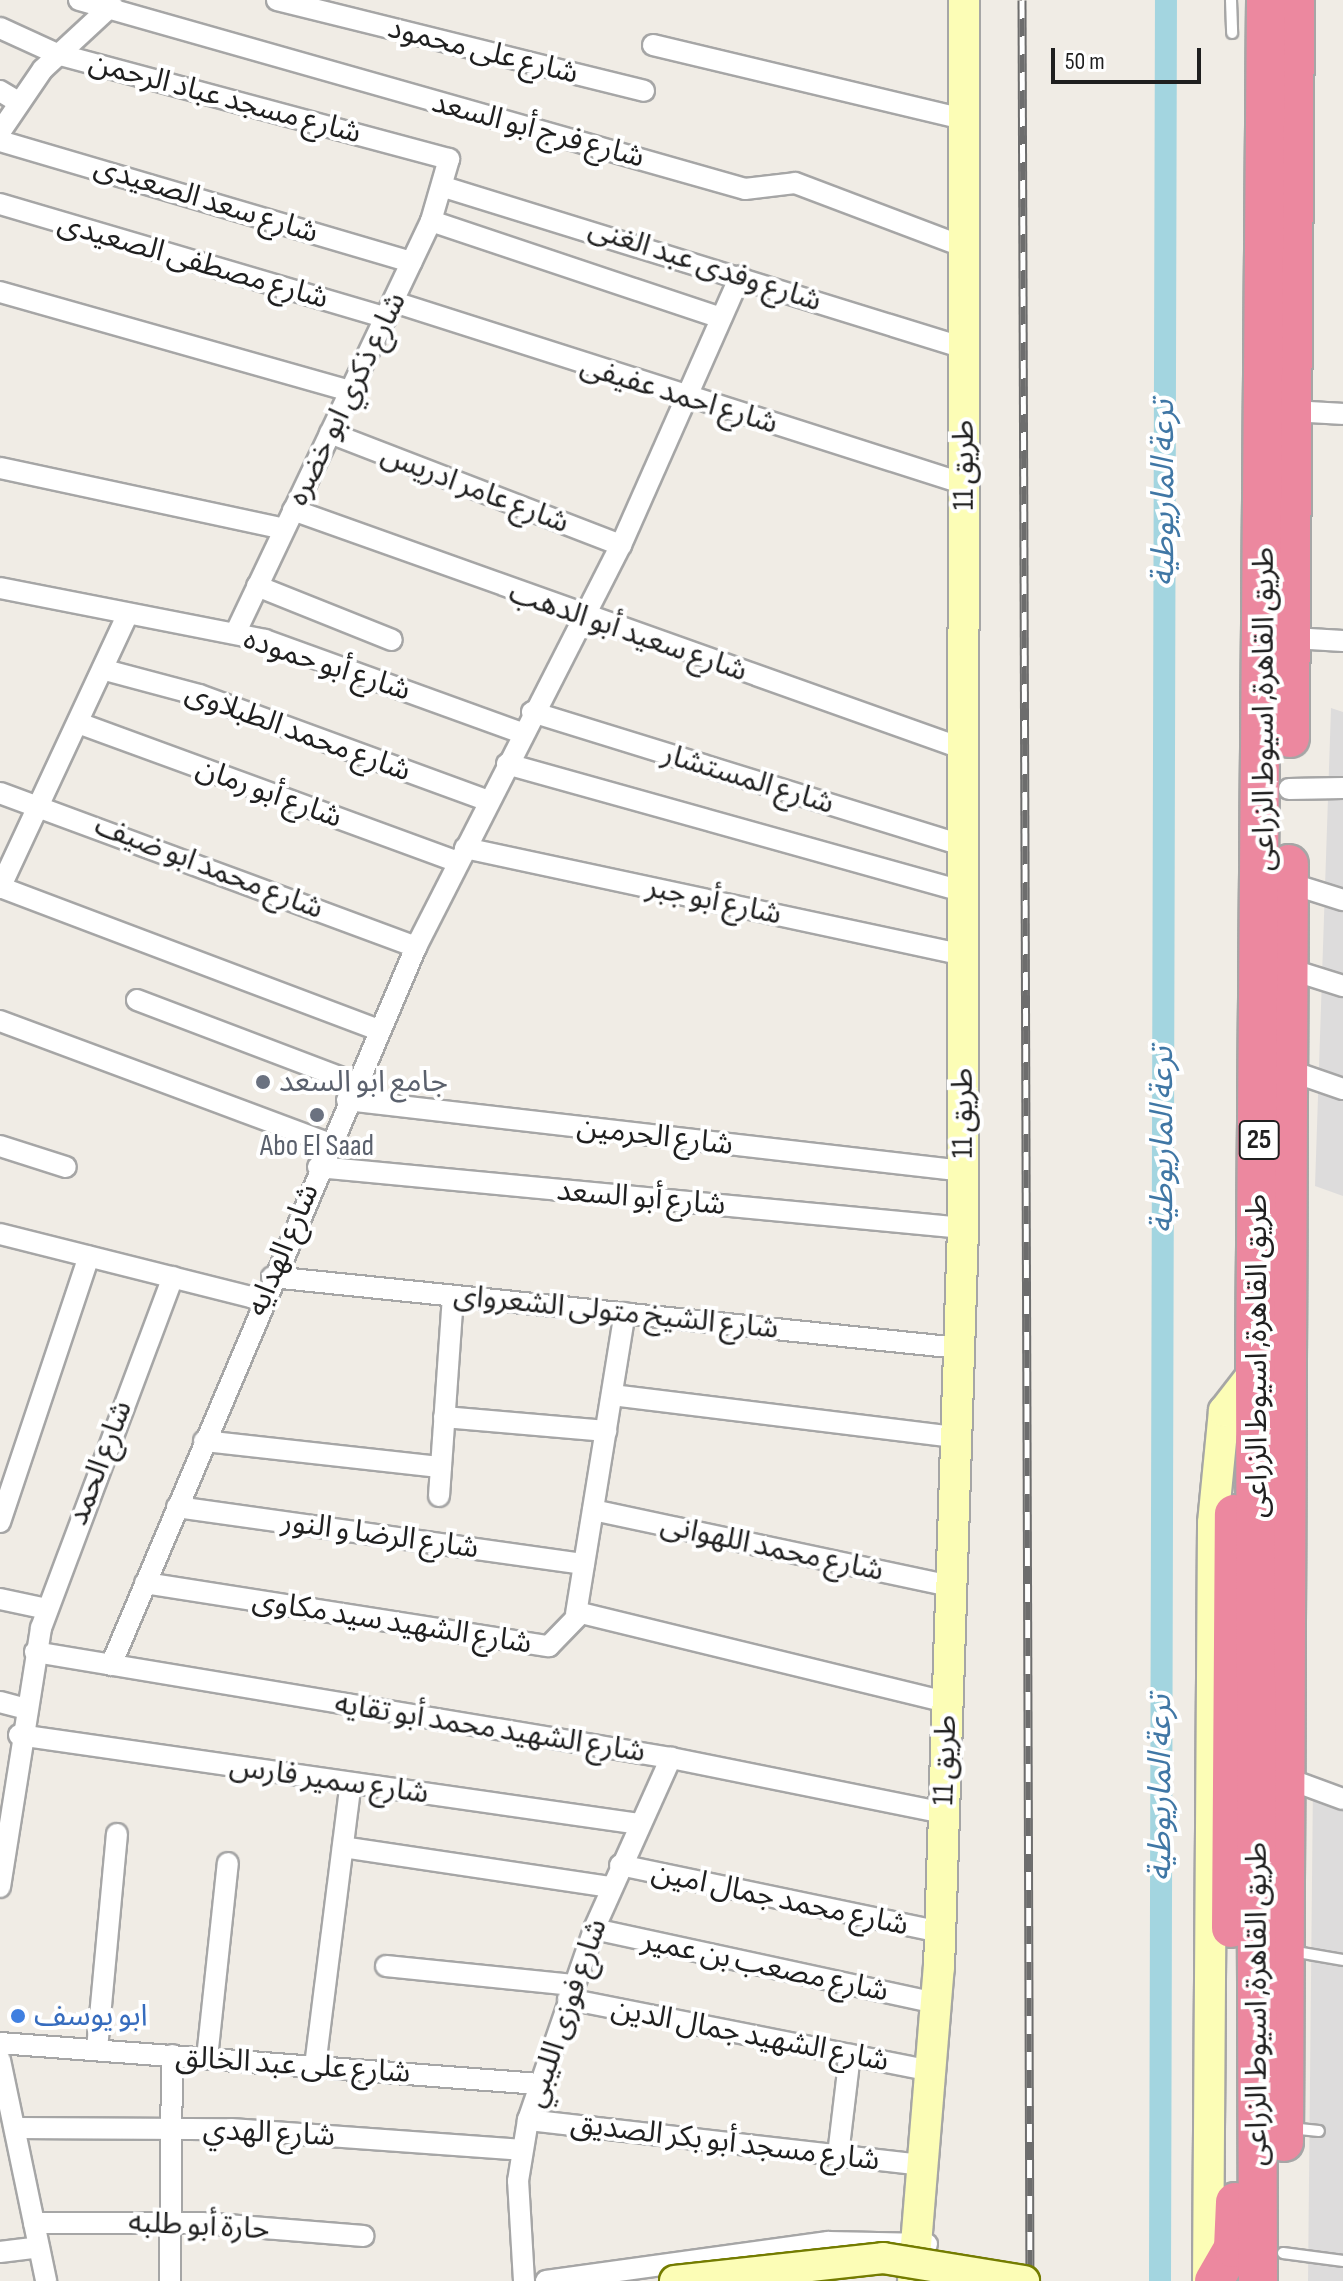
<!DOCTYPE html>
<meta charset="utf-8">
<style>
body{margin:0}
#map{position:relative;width:1343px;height:2281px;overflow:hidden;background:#f0ece5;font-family:"Sofia Sans Condensed","Noto Sans Arabic",sans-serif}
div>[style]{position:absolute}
.residential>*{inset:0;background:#dddcdc}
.canal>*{height:22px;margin:-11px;padding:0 11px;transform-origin:11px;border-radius:11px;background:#a3d5e0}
.roads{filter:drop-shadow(2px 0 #a6a6a6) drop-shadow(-2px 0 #a6a6a6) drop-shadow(0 2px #a6a6a6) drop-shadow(0 -2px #a6a6a6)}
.lane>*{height:10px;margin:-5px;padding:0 5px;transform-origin:5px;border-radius:5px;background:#fff}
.street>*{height:20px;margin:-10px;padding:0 10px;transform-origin:10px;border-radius:10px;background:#fff}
.secondary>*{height:30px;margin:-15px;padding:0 15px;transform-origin:15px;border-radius:15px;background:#fcfdb6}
.highway>*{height:38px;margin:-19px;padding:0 19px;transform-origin:19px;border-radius:19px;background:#ec889f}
.rail>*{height:9px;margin-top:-4.5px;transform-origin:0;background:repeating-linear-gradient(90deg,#fff 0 18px,#6d6d6d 0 36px);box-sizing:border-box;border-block:2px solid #6d6d6d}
.bridges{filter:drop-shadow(2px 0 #747c00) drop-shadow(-2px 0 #747c00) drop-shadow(0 2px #747c00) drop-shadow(0 -2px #747c00)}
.secondary-bridge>*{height:30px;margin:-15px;padding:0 15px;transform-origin:15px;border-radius:15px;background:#fcfdb6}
.dots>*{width:22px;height:22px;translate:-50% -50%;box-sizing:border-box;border:4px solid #fff;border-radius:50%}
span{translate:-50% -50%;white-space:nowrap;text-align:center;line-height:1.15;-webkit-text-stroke:8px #fff;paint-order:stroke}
.shield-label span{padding:2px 6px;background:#fff;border:2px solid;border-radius:6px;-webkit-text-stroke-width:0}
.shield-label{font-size:28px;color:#1f1f1f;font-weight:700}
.street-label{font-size:30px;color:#1f1f1f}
.worship-label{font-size:30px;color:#5b616d}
.left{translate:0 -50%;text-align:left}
.shop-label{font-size:30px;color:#366cbe}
.water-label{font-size:32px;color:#4077a5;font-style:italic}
.scale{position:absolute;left:1051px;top:48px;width:150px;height:36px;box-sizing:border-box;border:4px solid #1f1f1f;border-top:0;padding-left:10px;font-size:24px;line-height:28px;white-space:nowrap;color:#1f1f1f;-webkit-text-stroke:6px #fff;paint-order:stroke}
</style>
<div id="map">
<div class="residential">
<i style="clip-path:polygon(1331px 708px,1343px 712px,1343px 1196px,1315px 1186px)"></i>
<i style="clip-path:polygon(1313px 1780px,1343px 1792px,1343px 2281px,1308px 2281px)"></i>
</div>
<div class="canal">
<i style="left:1160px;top:2281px;width:2281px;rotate:-89.85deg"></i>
</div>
<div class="roads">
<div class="lane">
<i style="left:1231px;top:0;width:33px;rotate:88deg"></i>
<i style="left:1291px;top:1951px;width:53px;rotate:9.8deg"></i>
<i style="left:1290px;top:2128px;width:29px;rotate:6deg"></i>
<i style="left:1283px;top:2253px;width:61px;rotate:7.6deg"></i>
</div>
<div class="street">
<i style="left:79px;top:0;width:692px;rotate:15.84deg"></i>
<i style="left:745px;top:189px;width:50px;rotate:-6.8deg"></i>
<i style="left:795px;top:183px;width:181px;rotate:20.7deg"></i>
<i style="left:277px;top:0;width:378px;rotate:13.9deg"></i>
<i style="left:0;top:28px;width:63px;rotate:24.5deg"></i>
<i style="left:57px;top:54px;width:406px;rotate:15deg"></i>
<i style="left:449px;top:159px;width:65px;rotate:106.2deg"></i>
<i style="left:431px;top:221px;width:456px;rotate:115.4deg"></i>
<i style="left:653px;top:45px;width:320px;rotate:13.4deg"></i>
<i style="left:0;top:91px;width:21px;rotate:31deg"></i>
<i style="left:0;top:132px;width:76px;rotate:-55.7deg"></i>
<i style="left:43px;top:69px;width:94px;rotate:-42.8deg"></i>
<i style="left:0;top:141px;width:429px;rotate:16.4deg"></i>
<i style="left:444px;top:187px;width:544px;rotate:17.2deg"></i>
<i style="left:0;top:204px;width:403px;rotate:16.4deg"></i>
<i style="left:431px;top:221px;width:306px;rotate:18.5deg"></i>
<i style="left:0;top:292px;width:365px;rotate:15.8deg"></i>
<i style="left:394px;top:302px;width:599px;rotate:17.68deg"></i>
<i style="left:1293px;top:411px;width:50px;rotate:3.4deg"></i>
<i style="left:330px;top:433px;width:312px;rotate:21.1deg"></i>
<i style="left:0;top:468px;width:290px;rotate:12.1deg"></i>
<i style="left:293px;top:510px;width:712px;rotate:19.61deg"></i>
<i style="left:257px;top:586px;width:145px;rotate:21.8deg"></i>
<i style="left:0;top:588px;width:270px;rotate:11.1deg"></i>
<i style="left:265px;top:640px;width:273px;rotate:19.9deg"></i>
<i style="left:1293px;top:638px;width:50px;rotate:3.4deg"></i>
<i style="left:105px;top:670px;width:97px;rotate:14.9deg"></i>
<i style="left:199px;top:695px;width:308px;rotate:20.1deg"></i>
<i style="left:532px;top:712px;width:453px;rotate:17.2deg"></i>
<i style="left:81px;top:724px;width:401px;rotate:20.1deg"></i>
<i style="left:507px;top:764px;width:476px;rotate:15.6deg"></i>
<i style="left:1289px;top:789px;width:54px;rotate:-1.1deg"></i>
<i style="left:0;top:793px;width:444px;rotate:20.3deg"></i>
<i style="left:465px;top:848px;width:510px;rotate:12.1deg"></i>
<i style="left:1289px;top:883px;width:57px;rotate:17.5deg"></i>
<i style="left:0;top:887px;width:405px;rotate:20.7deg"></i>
<i style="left:0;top:888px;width:298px;rotate:-65deg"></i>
<i style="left:1289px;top:969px;width:57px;rotate:17.5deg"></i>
<i style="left:137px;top:1000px;width:233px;rotate:20.8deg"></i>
<i style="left:0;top:1021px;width:350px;rotate:20.4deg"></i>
<i style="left:1288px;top:1070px;width:58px;rotate:19.1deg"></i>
<i style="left:347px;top:1100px;width:620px;rotate:6.57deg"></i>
<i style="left:0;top:1146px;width:69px;rotate:17.7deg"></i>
<i style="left:318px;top:1167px;width:648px;rotate:5.4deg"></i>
<i style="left:0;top:1234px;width:271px;rotate:14.1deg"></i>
<i style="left:272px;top:1277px;width:691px;rotate:5.9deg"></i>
<i style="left:612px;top:1395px;width:347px;rotate:7deg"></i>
<i style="left:444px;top:1417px;width:163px;rotate:4.9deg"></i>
<i style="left:204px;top:1441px;width:238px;rotate:6.3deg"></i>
<i style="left:439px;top:1496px;width:200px;rotate:-86deg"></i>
<i style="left:177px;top:1507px;width:411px;rotate:8deg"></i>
<i style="left:593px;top:1510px;width:366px;rotate:12deg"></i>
<i style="left:0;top:1522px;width:280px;rotate:-71.5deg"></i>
<i style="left:145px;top:1583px;width:409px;rotate:8.9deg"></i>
<i style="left:549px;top:1646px;width:46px;rotate:-45.9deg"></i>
<i style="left:581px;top:1613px;width:377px;rotate:13.7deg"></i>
<i style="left:0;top:1599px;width:48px;rotate:12deg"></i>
<i style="left:576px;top:1614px;width:305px;rotate:-80.8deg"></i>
<i style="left:35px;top:1652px;width:645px;rotate:9.46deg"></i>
<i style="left:671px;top:1758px;width:278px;rotate:11.4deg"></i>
<i style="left:111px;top:1665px;width:780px;rotate:-66.98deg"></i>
<i style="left:416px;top:947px;width:451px;rotate:-63deg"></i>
<i style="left:621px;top:545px;width:294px;rotate:-66.1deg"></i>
<i style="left:0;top:1702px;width:24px;rotate:15deg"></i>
<i style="left:19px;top:1735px;width:626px;rotate:8.17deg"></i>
<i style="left:1286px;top:1778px;width:61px;rotate:20.2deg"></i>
<i style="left:343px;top:1847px;width:271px;rotate:8.5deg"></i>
<i style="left:620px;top:1865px;width:327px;rotate:11.8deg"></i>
<i style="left:0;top:1887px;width:262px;rotate:-81deg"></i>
<i style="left:41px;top:1628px;width:375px;rotate:-69.4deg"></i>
<i style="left:594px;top:1929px;width:351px;rotate:12.2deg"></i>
<i style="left:386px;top:1966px;width:188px;rotate:5.8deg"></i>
<i style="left:568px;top:1999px;width:371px;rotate:11.2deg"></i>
<i style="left:0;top:2043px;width:541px;rotate:4.35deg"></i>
<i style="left:97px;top:2049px;width:216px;rotate:-84.7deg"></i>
<i style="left:207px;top:2058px;width:196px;rotate:-83.9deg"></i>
<i style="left:0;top:2060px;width:226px;rotate:78.2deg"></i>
<i style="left:315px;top:2066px;width:285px;rotate:-82.8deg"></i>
<i style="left:528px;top:2120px;width:397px;rotate:6.5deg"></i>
<i style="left:16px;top:2128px;width:215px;rotate:0.3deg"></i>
<i style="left:231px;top:2129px;width:291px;rotate:4.1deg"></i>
<i style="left:838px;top:2155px;width:101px;rotate:-83.2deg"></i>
<i style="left:34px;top:2223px;width:168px"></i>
<i style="left:202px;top:2223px;width:162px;rotate:4.6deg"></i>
<i style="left:0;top:2252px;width:39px;rotate:-7deg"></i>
<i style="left:170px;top:2281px;width:226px;rotate:-89.5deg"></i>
<i style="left:524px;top:2281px;width:100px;rotate:-93.4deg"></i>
<i style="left:518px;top:2181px;width:62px;rotate:-80.7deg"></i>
<i style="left:528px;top:2120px;width:202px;rotate:-70.9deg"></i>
<i style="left:594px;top:1929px;width:188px;rotate:-65.8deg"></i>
<i style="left:546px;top:2281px;width:285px;rotate:-7.9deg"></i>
<i style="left:828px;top:2242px;width:99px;rotate:1.2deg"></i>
</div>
<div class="secondary">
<i style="left:913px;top:2281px;width:314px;rotate:-85.3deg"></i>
<i style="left:939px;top:1968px;width:740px;rotate:-88.14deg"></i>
<i style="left:963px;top:1228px;width:1228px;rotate:-89.95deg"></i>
<i style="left:1208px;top:2281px;width:758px;rotate:-89.62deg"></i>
<i style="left:1213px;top:1523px;width:113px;rotate:-84.4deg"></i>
<i style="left:1224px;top:1411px;width:51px;rotate:-52.2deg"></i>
</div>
<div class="highway">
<i style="left:1290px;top:738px;width:738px;rotate:-89.61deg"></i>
<i style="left:1231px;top:1928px;width:414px;rotate:-89.6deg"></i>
<i style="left:1284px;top:2142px;width:1278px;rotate:-89.78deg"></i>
<i style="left:1214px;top:2281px;width:38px;rotate:-60deg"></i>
<i style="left:1233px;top:2248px;width:46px;rotate:-87.5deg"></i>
<i style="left:1258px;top:2281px;width:910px;rotate:-90.19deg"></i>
<i style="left:1255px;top:1371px;width:1371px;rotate:-89.54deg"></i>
</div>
</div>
<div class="rail">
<i style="left:1022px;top:0;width:2281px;rotate:89.8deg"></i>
</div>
<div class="bridges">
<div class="secondary-bridge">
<i style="left:675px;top:2281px;width:209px;rotate:-6.3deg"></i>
<i style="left:883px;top:2258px;width:143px;rotate:9.3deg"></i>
</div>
</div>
<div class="dots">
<i style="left:263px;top:1082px;background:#6b7280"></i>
<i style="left:317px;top:1115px;background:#6b7280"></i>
<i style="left:18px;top:2016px;background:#3f7fe0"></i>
</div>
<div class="shield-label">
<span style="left:1259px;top:1140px">25</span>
</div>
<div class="street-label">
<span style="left:483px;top:51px;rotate:14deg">شارع على محمود</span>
<span style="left:225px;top:98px;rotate:15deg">شارع مسجد عباد الرحمن</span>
<span style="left:538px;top:130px;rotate:15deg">شارع فرج أبو السعد</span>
<span style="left:206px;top:200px;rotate:17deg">شارع سعد الصعيدى</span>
<span style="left:193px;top:261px;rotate:16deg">شارع مصطفى الصعيدى</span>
<span style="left:705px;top:265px;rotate:18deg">شارع وفدى عبد الغنى</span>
<span style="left:679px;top:395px;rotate:17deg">شارع احمد عفيفى</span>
<span style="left:347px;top:399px;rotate:-64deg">شارع ذكري ابو خضره</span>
<span style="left:964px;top:465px;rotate:-90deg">طريق 11</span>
<span style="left:475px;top:489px;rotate:21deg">شارع عامر ادريس</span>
<span style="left:628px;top:632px;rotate:19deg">شارع سعيد أبو الدهب</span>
<span style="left:327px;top:665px;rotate:18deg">شارع أبو حموده</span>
<span style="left:1264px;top:709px;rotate:-90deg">طريق القاهرة, اسيوط الزراعى</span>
<span style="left:298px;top:732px;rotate:20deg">شارع محمد الطبلاوى</span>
<span style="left:748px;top:779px;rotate:17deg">شارع المستشار</span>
<span style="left:269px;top:793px;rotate:20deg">شارع أبو رمان</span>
<span style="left:209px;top:867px;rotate:21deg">شارع محمد ابو ضيف</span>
<span style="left:714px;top:901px;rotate:12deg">شارع أبو جبر</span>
<span style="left:963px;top:1113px;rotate:-90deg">طريق 11</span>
<span style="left:655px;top:1136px;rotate:7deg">شارع الحرمين</span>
<span style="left:641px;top:1198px;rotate:5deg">شارع أبو السعد</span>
<span style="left:283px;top:1250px;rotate:-67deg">شارع الهدايه</span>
<span style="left:616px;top:1312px;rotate:6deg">شارع الشيخ متولى الشعرواى</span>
<span style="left:1257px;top:1356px;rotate:-90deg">طريق القاهرة, اسيوط الزراعى</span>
<span style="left:100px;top:1463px;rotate:-69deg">شارع الحمد</span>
<span style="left:380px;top:1535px;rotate:8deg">شارع الرضا و النور</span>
<span style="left:772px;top:1548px;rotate:12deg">شارع محمد اللهوانى</span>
<span style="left:392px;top:1622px;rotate:9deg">شارع الشهيد سيد مكاوى</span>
<span style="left:490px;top:1728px;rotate:9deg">شارع الشهيد محمد أبو تقايه</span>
<span style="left:945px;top:1760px;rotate:-88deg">طريق 11</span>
<span style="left:329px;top:1780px;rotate:8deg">شارع سمير فارس</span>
<span style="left:780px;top:1899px;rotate:12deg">شارع محمد جمال امين</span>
<span style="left:765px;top:1966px;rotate:12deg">شارع مصعب بن عمير</span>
<span style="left:1257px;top:2004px;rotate:-90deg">طريق القاهرة, اسيوط الزراعى</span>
<span style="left:566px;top:2013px;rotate:-71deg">شارع فوزى الليبي</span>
<span style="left:750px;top:2035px;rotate:11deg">شارع الشهيد جمال الدين</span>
<span style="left:293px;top:2065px;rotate:4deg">شارع على عبد الخالق</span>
<span style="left:269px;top:2133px;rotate:3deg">شارع الهدي</span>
<span style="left:725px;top:2142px;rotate:7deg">شارع مسجد أبو بكر الصديق</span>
<span style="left:199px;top:2226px;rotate:3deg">حارة أبو طلبه</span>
</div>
<div class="worship-label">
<span class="left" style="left:279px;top:1082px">جامع ابو السعد</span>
<span style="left:317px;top:1146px">Abo El Saad</span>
</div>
<div class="shop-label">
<span class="left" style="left:34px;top:2016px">ابو يوسف</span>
</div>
<div class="water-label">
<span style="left:1164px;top:493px;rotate:-90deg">ترعة الماريوطية</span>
<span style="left:1163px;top:1140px;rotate:-90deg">ترعة الماريوطية</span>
<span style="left:1161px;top:1788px;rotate:-90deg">ترعة الماريوطية</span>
</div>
<div class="scale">50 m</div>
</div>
